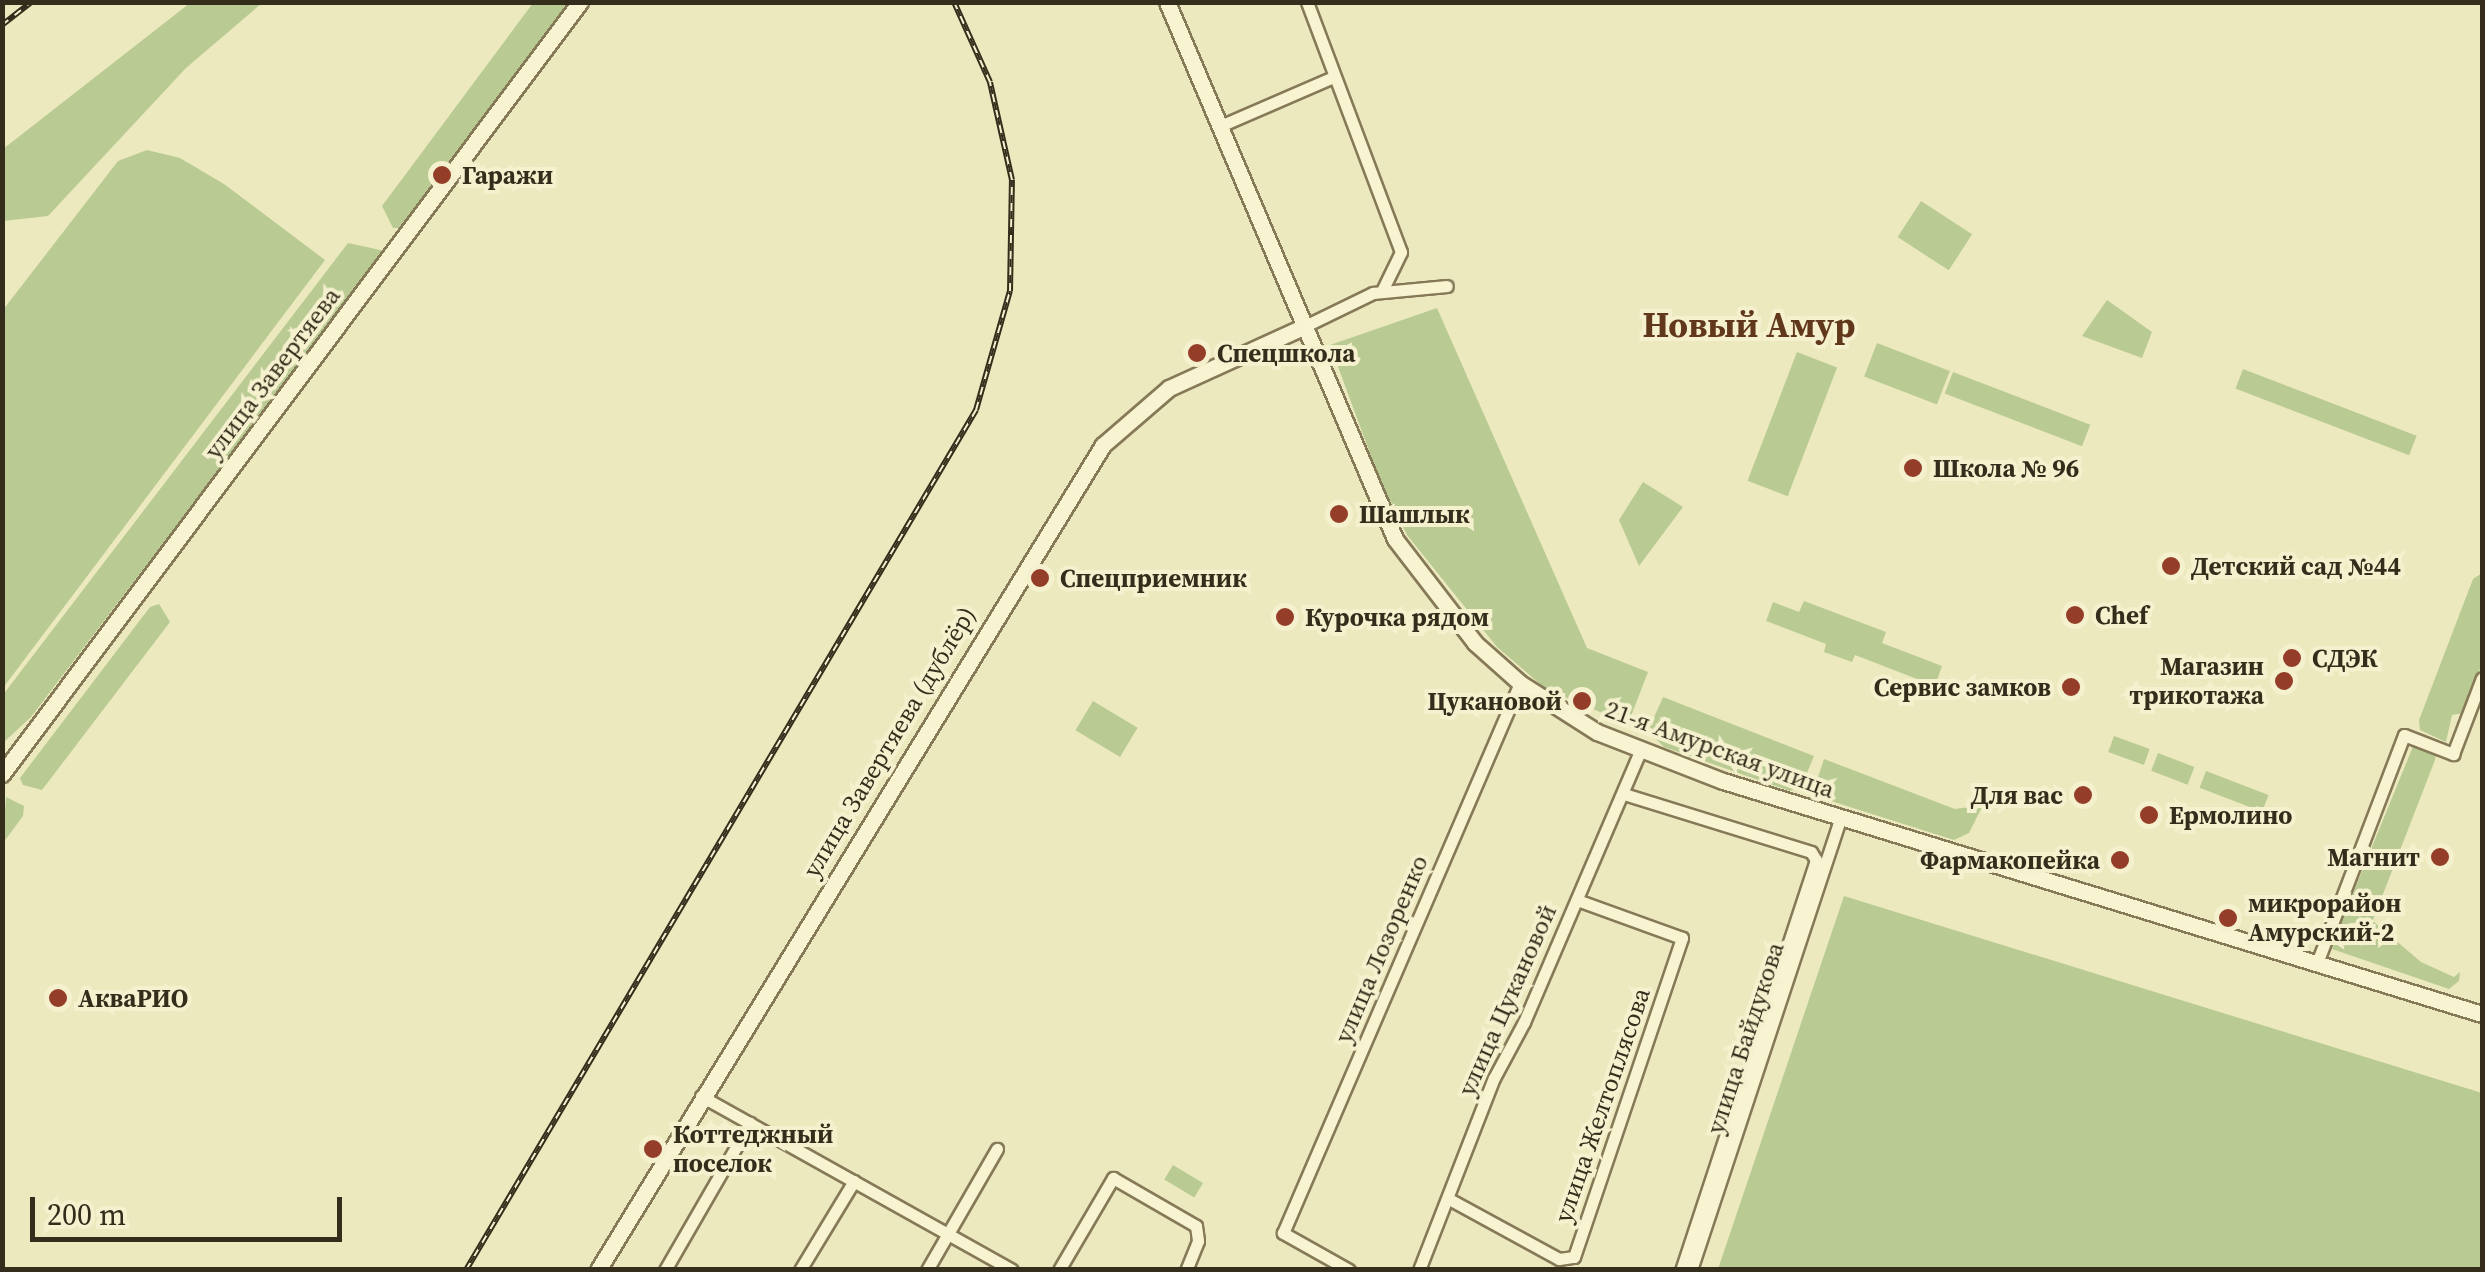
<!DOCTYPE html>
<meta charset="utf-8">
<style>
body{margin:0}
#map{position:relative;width:2485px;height:1272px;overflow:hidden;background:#ede9bf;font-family:"Source Serif 4",serif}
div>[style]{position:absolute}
.green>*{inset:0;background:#b9cb93;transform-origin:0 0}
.roads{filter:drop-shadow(2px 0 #867958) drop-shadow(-2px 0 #867958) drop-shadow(0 2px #867958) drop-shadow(0 -2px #867958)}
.street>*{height:11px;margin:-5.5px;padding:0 5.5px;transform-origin:5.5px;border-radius:5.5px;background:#f8f4d2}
.secondary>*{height:15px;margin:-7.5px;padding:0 7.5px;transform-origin:7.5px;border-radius:7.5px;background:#f8f4d2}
.rail>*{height:6px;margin-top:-3px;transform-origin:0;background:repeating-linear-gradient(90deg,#f5f1ce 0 8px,#352d1c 0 16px);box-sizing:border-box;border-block:2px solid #352d1c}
.dots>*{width:28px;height:28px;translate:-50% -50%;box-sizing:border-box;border:5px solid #f5f1ce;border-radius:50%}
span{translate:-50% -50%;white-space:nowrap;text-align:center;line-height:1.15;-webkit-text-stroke:8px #f5f1ce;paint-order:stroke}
.poi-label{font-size:25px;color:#352d1c;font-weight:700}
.left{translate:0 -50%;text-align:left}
.right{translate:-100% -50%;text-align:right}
.street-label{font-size:25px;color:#352d1c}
.district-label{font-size:35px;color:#61381c;font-weight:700}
.frame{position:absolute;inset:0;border:5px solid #352d1c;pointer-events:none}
.scale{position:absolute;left:30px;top:1197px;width:312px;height:45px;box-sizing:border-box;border:5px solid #352d1c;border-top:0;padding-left:12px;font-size:30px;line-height:35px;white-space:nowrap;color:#352d1c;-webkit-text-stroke:8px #f5f1ce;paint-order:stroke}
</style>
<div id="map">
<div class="green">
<i style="clip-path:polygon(190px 3px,262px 3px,186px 68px,48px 216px,3px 221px,3px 149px)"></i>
<i style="clip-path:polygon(533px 3px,571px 3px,406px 228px,393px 228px,382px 206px)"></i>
<i style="clip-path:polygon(147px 150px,180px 158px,224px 184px,325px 260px,3px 688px,3px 310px,118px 161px)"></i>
<i style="left:1921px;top:201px;width:61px;height:43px;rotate:33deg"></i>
<i style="clip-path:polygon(348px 243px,385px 251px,31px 717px,3px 743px,2px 696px)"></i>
<i style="clip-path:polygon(2107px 300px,2152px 332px,2142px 358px,2082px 336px)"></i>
<i style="clip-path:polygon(1437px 308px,1587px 648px,1648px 672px,1628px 724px,1546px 689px,1497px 647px,1407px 535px,1379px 478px,1330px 345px)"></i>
<i style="left:1877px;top:343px;width:78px;height:36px;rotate:21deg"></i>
<i style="left:1797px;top:352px;width:43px;height:138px;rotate:21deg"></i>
<i style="left:2243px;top:369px;width:186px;height:21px;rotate:21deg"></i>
<i style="left:1953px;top:372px;width:147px;height:23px;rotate:21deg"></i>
<i style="clip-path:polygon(1643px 482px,1683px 507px,1639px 566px,1619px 520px)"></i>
<i style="clip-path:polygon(2482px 573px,2482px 663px,2464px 713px,2452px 715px,2446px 742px,2420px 730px,2419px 720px,2473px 579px)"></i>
<i style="clip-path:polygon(1804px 601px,1886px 632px,1882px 643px,1942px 666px,1935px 686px,1855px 655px,1852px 662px,1824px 652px,1826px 644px,1766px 621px,1773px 602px,1799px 612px)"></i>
<i style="clip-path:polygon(159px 604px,170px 622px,42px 790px,23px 785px,20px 778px,150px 607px)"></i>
<i style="clip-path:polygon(1663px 697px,1814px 756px,1802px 785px,1790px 791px,1664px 747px,1648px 731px)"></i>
<i style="left:1093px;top:701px;width:52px;height:34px;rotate:31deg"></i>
<i style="left:2114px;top:736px;width:38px;height:17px;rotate:20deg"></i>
<i style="clip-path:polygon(2414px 744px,2436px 752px,2435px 760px,2373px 920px,2340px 925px)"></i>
<i style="left:2158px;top:753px;width:39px;height:19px;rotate:21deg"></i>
<i style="clip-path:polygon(1824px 759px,1955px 809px,1983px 805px,1969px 833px,1954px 840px,1812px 795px)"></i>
<i style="left:2206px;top:771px;width:67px;height:18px;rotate:21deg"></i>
<i style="clip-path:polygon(6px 797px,24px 806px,23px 816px,3px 843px)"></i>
<i style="clip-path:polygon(1844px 896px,2482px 1093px,2482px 1269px,1718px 1269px)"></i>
<i style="clip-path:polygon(2374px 922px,2421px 962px,2454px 977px,2460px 972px,2459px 981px,2449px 989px,2332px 949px,2340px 930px)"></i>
<i style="left:1173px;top:1165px;width:35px;height:17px;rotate:31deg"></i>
</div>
<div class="roads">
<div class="street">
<i style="left:1307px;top:2px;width:267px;rotate:69.4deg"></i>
<i style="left:1401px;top:252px;width:43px;rotate:116deg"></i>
<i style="left:1220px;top:126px;width:123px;rotate:-23.4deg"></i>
<i style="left:1305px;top:326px;width:76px;rotate:-25.9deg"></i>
<i style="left:1373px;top:293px;width:74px;rotate:-5.4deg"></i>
<i style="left:1624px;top:794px;width:196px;rotate:17.2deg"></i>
<i style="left:1811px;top:852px;width:9px;rotate:58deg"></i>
<i style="left:1816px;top:860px;width:432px;rotate:108.2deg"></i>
<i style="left:2317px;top:963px;width:244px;rotate:-69.1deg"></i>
<i style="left:2404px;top:735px;width:53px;rotate:21.2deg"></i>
<i style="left:2453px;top:754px;width:81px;rotate:-69.1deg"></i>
<i style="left:701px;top:1096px;width:356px;rotate:29.2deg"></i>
<i style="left:1449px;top:1199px;width:125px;rotate:28.6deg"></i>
<i style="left:1559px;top:1259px;width:15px;rotate:-8deg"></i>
<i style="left:1574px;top:1257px;width:337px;rotate:-71.3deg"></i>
<i style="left:1682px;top:938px;width:112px;rotate:-160.1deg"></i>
<i style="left:665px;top:1270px;width:170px;rotate:-60deg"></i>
<i style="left:800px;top:1270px;width:104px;rotate:-58.8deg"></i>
<i style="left:927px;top:1270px;width:140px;rotate:-60deg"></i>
<i style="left:1059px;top:1270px;width:107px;rotate:-59.6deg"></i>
<i style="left:1113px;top:1178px;width:96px;rotate:30deg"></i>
<i style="left:1196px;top:1226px;width:15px;rotate:82deg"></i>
<i style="left:1198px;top:1241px;width:31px;rotate:112deg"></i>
<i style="left:1349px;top:1270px;width:76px;rotate:-150.7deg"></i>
<i style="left:1283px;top:1233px;width:599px;rotate:-66.69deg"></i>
<i style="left:1419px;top:1270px;width:206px;rotate:-68.7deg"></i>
<i style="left:1494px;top:1078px;width:64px;rotate:-61.8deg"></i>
<i style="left:1524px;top:1022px;width:294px;rotate:-66.8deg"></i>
<i style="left:1691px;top:1270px;width:474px;rotate:-71.7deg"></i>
</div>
<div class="secondary">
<i style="left:1167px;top:2px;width:583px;rotate:66.99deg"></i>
<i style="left:1395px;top:539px;width:131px;rotate:52.4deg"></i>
<i style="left:1475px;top:643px;width:60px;rotate:41.6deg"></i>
<i style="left:1520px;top:683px;width:91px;rotate:32.5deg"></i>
<i style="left:1597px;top:732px;width:135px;rotate:21.3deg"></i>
<i style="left:1723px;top:781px;width:794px;rotate:17.07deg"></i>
<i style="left:2px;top:774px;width:964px;rotate:-53.18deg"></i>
<i style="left:598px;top:1270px;width:967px;rotate:-58.53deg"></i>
<i style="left:1103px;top:445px;width:87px;rotate:-40.8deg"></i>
<i style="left:1169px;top:388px;width:149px;rotate:-24.5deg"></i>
</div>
</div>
<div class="rail">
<i style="left:2px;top:25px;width:37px;rotate:-38deg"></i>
<i style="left:466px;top:1270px;width:1000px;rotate:-59.33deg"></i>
<i style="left:976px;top:410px;width:124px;rotate:-74.1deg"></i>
<i style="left:1010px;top:291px;width:111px;rotate:-89deg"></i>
<i style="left:1012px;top:180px;width:100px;rotate:-102.7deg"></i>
<i style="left:990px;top:82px;width:88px;rotate:-114.2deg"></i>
</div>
<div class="dots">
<i style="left:442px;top:175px;background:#943d28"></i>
<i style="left:1197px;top:353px;background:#943d28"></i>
<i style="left:1913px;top:468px;background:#943d28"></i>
<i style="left:1339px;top:514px;background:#943d28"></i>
<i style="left:2171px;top:566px;background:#943d28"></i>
<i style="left:1040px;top:578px;background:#943d28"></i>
<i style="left:2075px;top:615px;background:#943d28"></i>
<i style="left:1285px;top:617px;background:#943d28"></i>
<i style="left:2292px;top:658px;background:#943d28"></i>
<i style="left:2284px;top:681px;background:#943d28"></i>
<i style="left:2071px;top:687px;background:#943d28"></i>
<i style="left:1582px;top:701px;background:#943d28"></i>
<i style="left:2083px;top:795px;background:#943d28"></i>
<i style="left:2149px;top:815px;background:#943d28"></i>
<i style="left:2440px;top:857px;background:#943d28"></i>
<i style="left:2120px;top:860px;background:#943d28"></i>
<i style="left:2228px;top:918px;background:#943d28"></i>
<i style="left:58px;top:998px;background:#943d28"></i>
<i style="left:653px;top:1149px;background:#943d28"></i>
</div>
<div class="poi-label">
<span class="left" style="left:462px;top:175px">Гаражи</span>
<span class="left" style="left:1217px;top:353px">Спецшкола</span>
<span class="left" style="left:1933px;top:468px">Школа № 96</span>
<span class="left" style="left:1359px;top:514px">Шашлык</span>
<span class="left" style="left:2191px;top:566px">Детский сад №44</span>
<span class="left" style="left:1060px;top:578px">Спецприемник</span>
<span class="left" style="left:2095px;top:615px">Chef</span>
<span class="left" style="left:1305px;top:617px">Курочка рядом</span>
<span class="left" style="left:2312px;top:658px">СДЭК</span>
<span class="right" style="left:2264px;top:681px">Магазин<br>трикотажа</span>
<span class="right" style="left:2051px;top:687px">Сервис замков</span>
<span class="right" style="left:1562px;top:701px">Цукановой</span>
<span class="right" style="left:2063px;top:795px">Для вас</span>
<span class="left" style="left:2169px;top:815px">Ермолино</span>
<span class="right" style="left:2420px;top:857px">Магнит</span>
<span class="right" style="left:2100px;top:860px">Фармакопейка</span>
<span class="left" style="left:2248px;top:918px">микрорайон<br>Амурский-2</span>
<span class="left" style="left:78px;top:998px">АкваРИО</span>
<span class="left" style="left:673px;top:1149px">Коттеджный<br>поселок</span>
</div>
<div class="street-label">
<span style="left:272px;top:373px;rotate:-53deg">улица Завертяева</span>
<span style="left:889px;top:742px;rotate:-59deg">улица Завертяева (дублёр)</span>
<span style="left:1720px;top:749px;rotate:20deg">21-я Амурская улица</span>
<span style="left:1381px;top:949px;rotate:-67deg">улица Лозоренко</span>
<span style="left:1507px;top:1000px;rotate:-66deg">улица Цукановой</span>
<span style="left:1745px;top:1038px;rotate:-72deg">улица Байдукова</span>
<span style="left:1602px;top:1105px;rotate:-71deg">улица Желтоплясова</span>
</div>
<div class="district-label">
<span style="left:1749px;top:325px">Новый Амур</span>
</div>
<div class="frame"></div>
<div class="scale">200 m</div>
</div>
